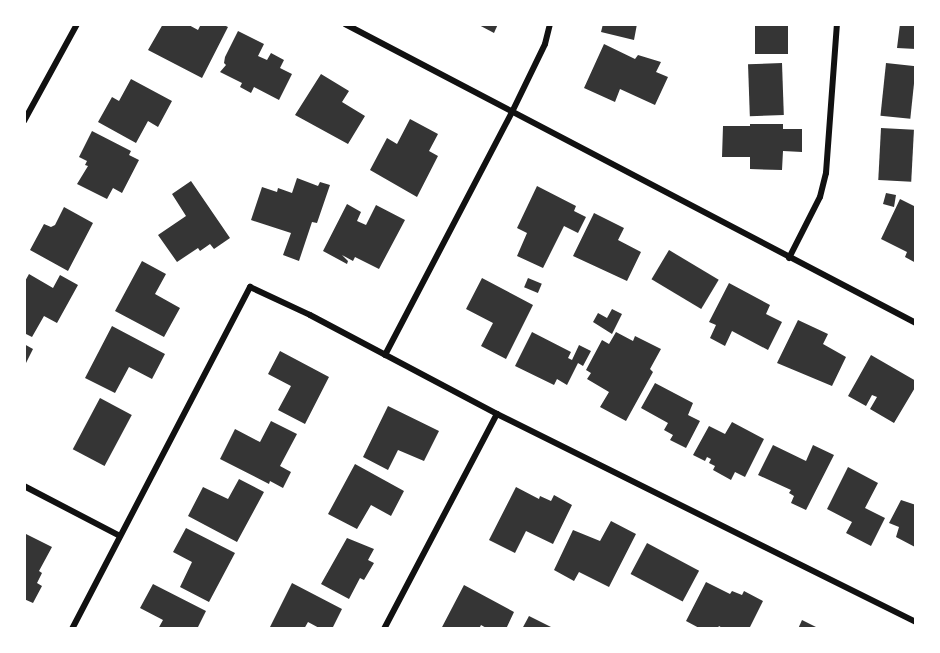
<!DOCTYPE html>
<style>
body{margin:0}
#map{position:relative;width:940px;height:653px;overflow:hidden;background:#fff;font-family:Jost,sans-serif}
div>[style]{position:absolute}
.building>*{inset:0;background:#353535;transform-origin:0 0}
.minor>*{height:6px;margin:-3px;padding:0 3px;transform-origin:3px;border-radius:3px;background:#111}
span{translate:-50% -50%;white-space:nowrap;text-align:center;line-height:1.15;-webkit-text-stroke:6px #fff;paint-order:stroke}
.frame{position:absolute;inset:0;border:26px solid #fff;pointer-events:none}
</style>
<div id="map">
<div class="building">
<i style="clip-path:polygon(163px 24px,187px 24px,198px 30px,201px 24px,222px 24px,228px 27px,202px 78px,148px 50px)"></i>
<i style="clip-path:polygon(477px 24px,498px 24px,494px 33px)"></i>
<i style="clip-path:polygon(603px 24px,637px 24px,634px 40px,601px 32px)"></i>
<i style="left:755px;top:24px;width:33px;height:30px"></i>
<i style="clip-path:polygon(900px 24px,916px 24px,916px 49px,897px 48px)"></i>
<i style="clip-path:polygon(238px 31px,264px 44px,258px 56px,267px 60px,271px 53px,284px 60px,280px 68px,292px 74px,279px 100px,254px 87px,251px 93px,240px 87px,242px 83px,220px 72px,226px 65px,224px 63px,225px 57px)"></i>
<i style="clip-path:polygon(604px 44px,635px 59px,638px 55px,661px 62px,656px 72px,668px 77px,655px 105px,620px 89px,615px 102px,584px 88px)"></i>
<i style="left:782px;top:63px;width:52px;height:34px;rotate:88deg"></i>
<i style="left:886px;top:63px;width:30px;height:53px;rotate:6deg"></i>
<i style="clip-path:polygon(321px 74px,349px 91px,342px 102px,365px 116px,348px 144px,295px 115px)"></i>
<i style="clip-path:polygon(131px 79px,172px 101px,158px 127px,148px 121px,136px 143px,98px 122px,112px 97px,119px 101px)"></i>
<i style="clip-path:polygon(410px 119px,438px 134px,429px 151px,438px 156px,417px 197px,370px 170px,387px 138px,397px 144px)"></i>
<i style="clip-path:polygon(750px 124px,783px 124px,783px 129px,802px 129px,802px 152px,783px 151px,782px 170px,750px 169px,750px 157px,722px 157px,723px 126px,750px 126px)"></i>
<i style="left:881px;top:128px;width:33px;height:52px;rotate:3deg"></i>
<i style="clip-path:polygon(92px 131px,131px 151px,129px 155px,139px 160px,122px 193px,113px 188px,107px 199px,77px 184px,88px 166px,85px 165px,87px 161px,79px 157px)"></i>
<i style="clip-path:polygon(297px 178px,318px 186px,320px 182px,330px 185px,317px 223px,312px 222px,299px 261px,283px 255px,291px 233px,251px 220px,262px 187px,277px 192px,278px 188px,292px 193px)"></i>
<i style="clip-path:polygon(191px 181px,230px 238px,214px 249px,210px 244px,200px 251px,198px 248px,177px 262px,158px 235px,186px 216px,172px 194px)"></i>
<i style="clip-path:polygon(537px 186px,576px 206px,574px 211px,586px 217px,578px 233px,564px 226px,543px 268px,517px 256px,527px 233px,517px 228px)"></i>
<i style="clip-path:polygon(886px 193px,896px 195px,894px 207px,883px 204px)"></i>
<i style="clip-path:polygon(900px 199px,916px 207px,916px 263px,905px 257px,907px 252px,881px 239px)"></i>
<i style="clip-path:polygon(347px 204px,361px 212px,357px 221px,366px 225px,376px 205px,405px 220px,379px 269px,355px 257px,353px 261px,342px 255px,348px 261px,347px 264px,323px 251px)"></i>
<i style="clip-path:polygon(64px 207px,93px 223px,68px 271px,30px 250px,44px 224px,51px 227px,55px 225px)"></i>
<i style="clip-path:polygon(594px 213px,624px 228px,618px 240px,641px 252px,627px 281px,573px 256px)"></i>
<i style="left:669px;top:250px;width:58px;height:34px;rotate:31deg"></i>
<i style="clip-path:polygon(142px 261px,166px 274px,155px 294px,180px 308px,164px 337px,115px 311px)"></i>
<i style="clip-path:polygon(29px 274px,53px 288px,60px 275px,78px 285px,57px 323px,44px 316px,32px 337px,24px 333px,24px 283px)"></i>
<i style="clip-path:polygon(482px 278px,533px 305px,506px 359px,481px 346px,493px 323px,466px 309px)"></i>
<i style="left:528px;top:278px;width:15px;height:10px;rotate:23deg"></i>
<i style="clip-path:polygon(729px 283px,770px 305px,766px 314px,782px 322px,768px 350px,732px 331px,725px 346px,710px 338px,716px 325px,709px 322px)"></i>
<i style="clip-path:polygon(612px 309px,622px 314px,612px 334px,593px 322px,598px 313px,607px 318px)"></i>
<i style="clip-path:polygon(798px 320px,828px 334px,823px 344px,846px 357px,832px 386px,777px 363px)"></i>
<i style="clip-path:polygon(112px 326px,165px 354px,152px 379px,129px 367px,115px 393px,85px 378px)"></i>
<i style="clip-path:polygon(532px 332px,571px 352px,568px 358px,572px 360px,579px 345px,591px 351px,583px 366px,578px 363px,567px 385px,557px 379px,554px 385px,515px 366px)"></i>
<i style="clip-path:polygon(616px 332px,633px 341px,635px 336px,661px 349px,650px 369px,653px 372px,626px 421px,600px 407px,609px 392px,587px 379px,591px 373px,586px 370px,602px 340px,609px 344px)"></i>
<i style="clip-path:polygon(24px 344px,33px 349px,24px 367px)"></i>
<i style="clip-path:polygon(280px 351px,329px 377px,305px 424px,278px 410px,291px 386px,268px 374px)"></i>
<i style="clip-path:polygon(871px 355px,916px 381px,916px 386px,894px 423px,870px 409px,877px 397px,872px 395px,866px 406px,848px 396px)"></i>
<i style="clip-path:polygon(655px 383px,693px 403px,688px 415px,700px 421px,686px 448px,670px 440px,673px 435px,664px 430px,668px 423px,641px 408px)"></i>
<i style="left:100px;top:398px;width:36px;height:58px;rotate:28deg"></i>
<i style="clip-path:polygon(388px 406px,439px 431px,424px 461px,398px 450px,388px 470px,363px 457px)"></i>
<i style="clip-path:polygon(271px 421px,297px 434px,280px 466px,291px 472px,283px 488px,270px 481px,269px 484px,220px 459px,235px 429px,260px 442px)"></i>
<i style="clip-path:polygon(732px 422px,764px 439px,745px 477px,735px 472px,731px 480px,713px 470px,715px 466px,709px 463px,711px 459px,707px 457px,705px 461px,693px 455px,709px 426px,725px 434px)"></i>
<i style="clip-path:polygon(773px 445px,806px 461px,813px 445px,834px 455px,806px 510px,791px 503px,794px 496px,789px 493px,791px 490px,758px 475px)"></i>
<i style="clip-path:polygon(355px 464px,404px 491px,391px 516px,371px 505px,357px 529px,328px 514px)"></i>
<i style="clip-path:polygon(848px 467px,878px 483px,865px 508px,885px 518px,871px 546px,846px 533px,852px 522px,827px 509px)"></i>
<i style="clip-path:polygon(239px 479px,264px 492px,237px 542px,188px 516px,203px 487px,228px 499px)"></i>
<i style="clip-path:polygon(516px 487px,539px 499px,540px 496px,551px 501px,554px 495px,572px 505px,553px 544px,526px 531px,515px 553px,489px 540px)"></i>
<i style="clip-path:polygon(901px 500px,916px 505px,915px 547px,896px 537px,899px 527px,889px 523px)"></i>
<i style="clip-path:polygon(611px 521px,636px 534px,609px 587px,579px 572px,574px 581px,554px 570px,573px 530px,600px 541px)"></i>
<i style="clip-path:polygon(186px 528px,235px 553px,209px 602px,180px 587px,192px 562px,173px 552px)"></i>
<i style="clip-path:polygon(24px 533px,52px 547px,39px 571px,42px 573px,37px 583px,42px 586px,33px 603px,24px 599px)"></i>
<i style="clip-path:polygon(347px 538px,374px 549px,368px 560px,374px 563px,364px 580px,360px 578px,349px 599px,321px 584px)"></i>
<i style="left:647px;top:543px;width:59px;height:35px;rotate:28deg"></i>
<i style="clip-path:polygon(706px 582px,730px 594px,732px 591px,742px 595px,744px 591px,763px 601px,749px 629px,724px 629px,719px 626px,717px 629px,701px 629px,686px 621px)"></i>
<i style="clip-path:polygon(292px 583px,342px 609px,332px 629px,321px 629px,308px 622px,304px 629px,269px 629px)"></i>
<i style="clip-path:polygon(153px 584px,206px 611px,197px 629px,158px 629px,163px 620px,140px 608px)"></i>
<i style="clip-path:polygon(464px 585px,514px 612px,506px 629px,488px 629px,481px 625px,479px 629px,441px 629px)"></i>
<i style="clip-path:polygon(529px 616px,555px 629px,522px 629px)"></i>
<i style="clip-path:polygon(802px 620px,820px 629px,798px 629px)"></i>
</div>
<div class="minor">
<i style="left:345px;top:24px;width:645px;rotate:27.64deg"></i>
<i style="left:24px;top:121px;width:111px;rotate:-61.3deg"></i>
<i style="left:789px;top:258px;width:68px;rotate:-63.1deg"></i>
<i style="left:820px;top:197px;width:25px;rotate:-76deg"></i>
<i style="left:826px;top:173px;width:149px;rotate:-85.8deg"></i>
<i style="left:385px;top:355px;width:276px;rotate:-62.4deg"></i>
<i style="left:513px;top:110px;width:73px;rotate:-64.1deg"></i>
<i style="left:545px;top:44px;width:21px;rotate:-76deg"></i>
<i style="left:24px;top:486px;width:108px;rotate:27.5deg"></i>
<i style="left:72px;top:629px;width:386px;rotate:-62.5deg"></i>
<i style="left:250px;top:287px;width:66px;rotate:25deg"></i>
<i style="left:310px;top:315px;width:212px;rotate:27.9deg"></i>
<i style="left:497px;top:414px;width:468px;rotate:26.4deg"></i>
<i style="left:384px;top:629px;width:243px;rotate:-62.3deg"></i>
</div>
<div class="frame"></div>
</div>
